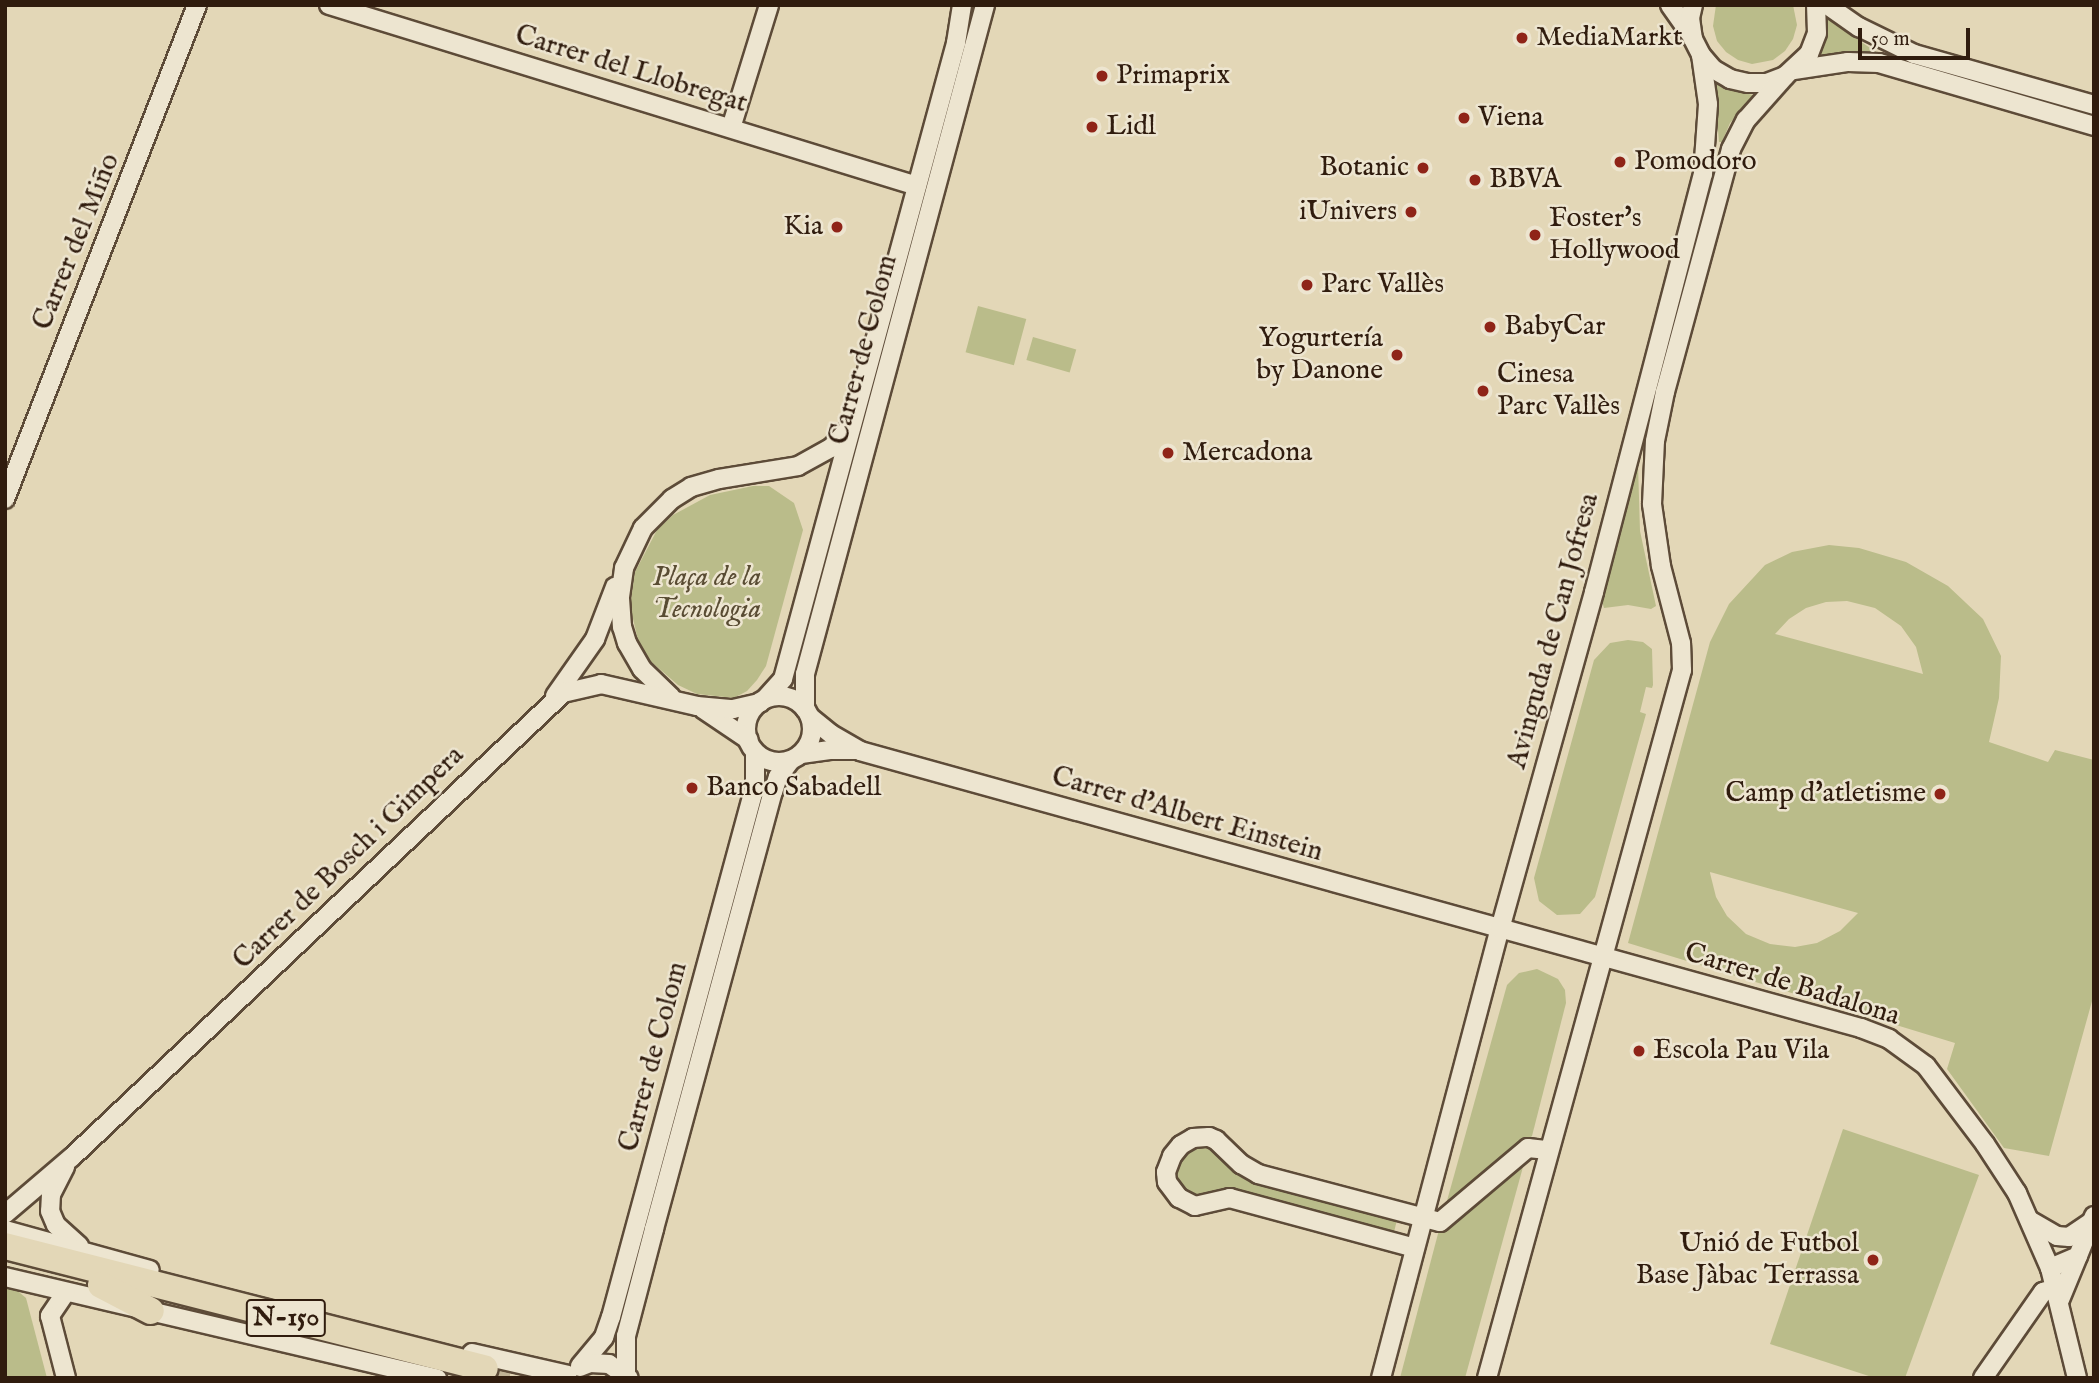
<!DOCTYPE html>
<meta charset="utf-8">
<style>
body{margin:0}
#map{position:relative;width:2099px;height:1383px;overflow:hidden;background:#e3d7b7;font-family:"IM FELL English",serif}
div>[style]{position:absolute}
.green>*{inset:0;background:#babc8a;transform-origin:0 0}
.primary-tunnel>*{height:26px;margin-top:-13px;transform-origin:0;background:repeating-linear-gradient(90deg,#bfb295 0 26px,transparent 0 39px)}
.roads{filter:drop-shadow(2px 0 #5d4b38) drop-shadow(-2px 0 #5d4b38) drop-shadow(0 2px #5d4b38) drop-shadow(0 -2px #5d4b38)}
.street>*{height:18px;margin:-9px;padding:0 9px;transform-origin:9px;border-radius:9px;background:#ede5d0}
.street>.ring{margin:-9px;padding:0;box-sizing:content-box;background:none;border:18px solid #ede5d0;border-radius:50%}
.primary>*{height:26px;margin:-13px;padding:0 13px;transform-origin:13px;border-radius:13px;background:#e3d7b7}
.dots>*{width:19px;height:19px;translate:-50% -50%;box-sizing:border-box;border:4px solid #ede5d0;border-radius:50%}
span{translate:-50% -50%;white-space:nowrap;text-align:center;line-height:1.15;-webkit-text-stroke:5px #ede5d0;paint-order:stroke}
.shield-label span{padding:2px 5px;background:#ede5d0;border:2px solid;border-radius:5px;-webkit-text-stroke-width:0}
.shield-label{font-size:26px;color:#301c0e;font-weight:700}
.poi-label{font-size:28px;color:#301c0e}
.left{translate:0 -50%;text-align:left}
.right{translate:-100% -50%;text-align:right}
.street-label{font-size:28px;color:#301c0e}
.park-label{font-size:28px;color:#594c33;font-style:italic}
.frame{position:absolute;inset:0;border:7px solid #301c0e;pointer-events:none}
.scale{position:absolute;left:1858px;top:28px;width:112px;height:32px;box-sizing:border-box;border:4px solid #301c0e;border-top:0;padding-left:9px;font-size:21px;line-height:24px;white-space:nowrap;color:#301c0e;-webkit-text-stroke:5px #ede5d0;paint-order:stroke}
</style>
<div id="map">
<div class="green">
<i style="clip-path:polygon(1716px 5px,1793px 5px,1797px 25px,1793px 39px,1785px 51px,1773px 60px,1752px 64px,1738px 60px,1726px 52px,1717px 41px,1713px 26px)"></i>
<i style="clip-path:polygon(1828px 19px,1876px 52px,1875px 54px,1843px 53px,1817px 57px)"></i>
<i style="clip-path:polygon(1714px 81px,1738px 92px,1754px 95px,1730px 123px,1722px 142px,1719px 142px)"></i>
<i style="left:978px;top:306px;width:50px;height:48px;rotate:15deg"></i>
<i style="left:1033px;top:337px;width:45px;height:24px;rotate:16deg"></i>
<i style="clip-path:polygon(1638px 464px,1640px 531px,1656px 606px,1651px 609px,1628px 605px,1604px 608px,1601px 598px)"></i>
<i style="clip-path:polygon(753px 486px,769px 486px,794px 503px,803px 530px,766px 666px,757px 680px,747px 691px,734px 698px,697px 694px,678px 685px,648px 659px,638px 640px,630px 606px,635px 572px,657px 530px,673px 515px,710px 495px)"></i>
<i style="clip-path:polygon(evenodd,1829px 545px,1859px 548px,1906px 562px,1948px 586px,1983px 619px,2001px 656px,1999px 698px,1989px 742px,2048px 762px,2055px 750px,2094px 760px,2094px 994px,2049px 1156px,2004px 1148px,1947px 1069px,1955px 1043px,1628px 943px,1710px 642px,1729px 604px,1765px 565px,1792px 552px,1829px 545px,1847px 601px,1875px 608px,1901px 626px,1916px 647px,1923px 674px,1775px 634px,1789px 619px,1806px 608px,1826px 602px,1847px 601px,1829px 545px,1710px 873px,1710px 872px,1858px 913px,1840px 931px,1817px 943px,1795px 947px,1770px 944px,1746px 934px,1727px 916px,1716px 897px,1710px 873px)"></i>
<i style="clip-path:polygon(1628px 640px,1643px 642px,1652px 649px,1653px 685px,1652px 688px,1646px 687px,1640px 712px,1646px 714px,1595px 897px,1580px 914px,1557px 915px,1539px 901px,1534px 878px,1594px 660px,1610px 643px)"></i>
<i style="clip-path:polygon(1537px 969px,1558px 979px,1565px 990px,1566px 1003px,1532px 1136px,1445px 1208px,1507px 985px,1519px 973px)"></i>
<i style="clip-path:polygon(1843px 1129px,1979px 1175px,1905px 1378px,1875px 1378px,1770px 1344px)"></i>
<i style="clip-path:polygon(1204px 1146px,1221px 1156px,1240px 1176px,1397px 1220px,1394px 1232px,1234px 1190px,1201px 1199px,1186px 1194px,1175px 1179px,1174px 1170px,1183px 1153px,1192px 1147px)"></i>
<i style="clip-path:polygon(1526px 1156px,1465px 1378px,1400px 1378px,1439px 1230px)"></i>
<i style="clip-path:polygon(5px 1285px,13px 1287px,26px 1298px,47px 1378px,5px 1378px)"></i>
</div>
<div class="primary-tunnel">
<i style="left:485px;top:1368px;width:39px;rotate:15deg"></i>
</div>
<div class="roads">
<div class="street">
<i style="left:329px;top:5px;width:615px;rotate:17.11deg"></i>
<i style="left:1670px;top:5px;width:39px;rotate:55deg"></i>
<i style="left:1693px;top:5px;width:13px;rotate:103deg"></i>
<i style="left:1690px;top:18px;width:21px;rotate:82deg"></i>
<i style="left:1693px;top:39px;width:18px;rotate:63deg"></i>
<i style="left:1701px;top:55px;width:18px;rotate:49deg"></i>
<i style="left:1713px;top:69px;width:20px;rotate:30deg"></i>
<i style="left:1730px;top:79px;width:18px;rotate:13deg"></i>
<i style="left:1748px;top:83px;width:19px"></i>
<i style="left:1767px;top:83px;width:19px;rotate:-21deg"></i>
<i style="left:1785px;top:76px;width:33px;rotate:-43deg"></i>
<i style="left:1809px;top:54px;width:22px;rotate:-69deg"></i>
<i style="left:1817px;top:33px;width:28px;rotate:-92deg"></i>
<i style="left:1827px;top:5px;width:39px;rotate:35deg"></i>
<i style="left:1859px;top:27px;width:61px;rotate:26.1deg"></i>
<i style="left:1914px;top:54px;width:187px;rotate:15.8deg"></i>
<i style="left:1794px;top:70px;width:55px;rotate:-8.4deg"></i>
<i style="left:1848px;top:62px;width:31px;rotate:2deg"></i>
<i style="left:1879px;top:63px;width:224px;rotate:16.3deg"></i>
<i style="left:731px;top:128px;width:129px;rotate:-72.8deg"></i>
<i style="left:5px;top:499px;width:530px;rotate:-68.76deg"></i>
<i style="left:555px;top:696px;width:70px;rotate:-54.9deg"></i>
<i style="left:595px;top:639px;width:56px;rotate:-69deg"></i>
<i class="ring" style="left:746px;top:696px;width:48px;height:48px"></i>
<i style="left:671px;top:697px;width:40px;rotate:-136deg"></i>
<i style="left:642px;top:669px;width:30px;rotate:-120deg"></i>
<i style="left:627px;top:643px;width:17px;rotate:-107deg"></i>
<i style="left:622px;top:627px;width:30px;rotate:-94deg"></i>
<i style="left:620px;top:597px;width:29px;rotate:-82deg"></i>
<i style="left:624px;top:568px;width:44px;rotate:-64.6deg"></i>
<i style="left:643px;top:528px;width:41px;rotate:-45deg"></i>
<i style="left:672px;top:499px;width:22px;rotate:-32deg"></i>
<i style="left:691px;top:487px;width:29px;rotate:-16deg"></i>
<i style="left:719px;top:479px;width:80px;rotate:-9.3deg"></i>
<i style="left:798px;top:466px;width:38px;rotate:-29deg"></i>
<i style="left:831px;top:448px;width:25px;rotate:-48deg"></i>
<i style="left:765px;top:699px;width:27px;rotate:-48deg"></i>
<i style="left:783px;top:679px;width:659px;rotate:-74.78deg"></i>
<i style="left:956px;top:43px;width:38px;rotate:-81deg"></i>
<i style="left:703px;top:709px;width:55px;rotate:34deg"></i>
<i style="left:805px;top:709px;width:35px;rotate:-90deg"></i>
<i style="left:805px;top:674px;width:693px;rotate:-74.94deg"></i>
<i style="left:810px;top:717px;width:27px;rotate:39deg"></i>
<i style="left:831px;top:734px;width:34px;rotate:30deg"></i>
<i style="left:860px;top:751px;width:1039px;rotate:15.47deg"></i>
<i style="left:1861px;top:1028px;width:30px;rotate:21deg"></i>
<i style="left:1889px;top:1039px;width:46px;rotate:36.1deg"></i>
<i style="left:1926px;top:1066px;width:98px;rotate:52.9deg"></i>
<i style="left:1985px;top:1144px;width:59px;rotate:56.9deg"></i>
<i style="left:2017px;top:1193px;width:82px;rotate:66.3deg"></i>
<i style="left:2050px;top:1268px;width:113px;rotate:76.2deg"></i>
<i style="left:801px;top:754px;width:29px;rotate:-8deg"></i>
<i style="left:830px;top:750px;width:27px"></i>
<i style="left:65px;top:1167px;width:30px;rotate:117deg"></i>
<i style="left:51px;top:1194px;width:17px;rotate:93deg"></i>
<i style="left:50px;top:1211px;width:15px;rotate:67deg"></i>
<i style="left:56px;top:1225px;width:31px;rotate:42deg"></i>
<i style="left:5px;top:1214px;width:88px;rotate:-40.4deg"></i>
<i style="left:72px;top:1157px;width:676px;rotate:-43.38deg"></i>
<i style="left:563px;top:693px;width:39px;rotate:-13deg"></i>
<i style="left:601px;top:684px;width:98px;rotate:12.9deg"></i>
<i style="left:697px;top:706px;width:36px;rotate:5deg"></i>
<i style="left:733px;top:709px;width:28px;rotate:-13deg"></i>
<i style="left:2031px;top:1221px;width:30px;rotate:30deg"></i>
<i style="left:2057px;top:1236px;width:12px;rotate:5deg"></i>
<i style="left:2069px;top:1237px;width:25px;rotate:-34deg"></i>
<i style="left:5px;top:1230px;width:150px;rotate:15.4deg"></i>
<i style="left:1415px;top:1248px;width:192px;rotate:-164.9deg"></i>
<i style="left:1230px;top:1198px;width:36px;rotate:167deg"></i>
<i style="left:1195px;top:1206px;width:18px;rotate:-153deg"></i>
<i style="left:1179px;top:1198px;width:20px;rotate:-127deg"></i>
<i style="left:1167px;top:1182px;width:10px;rotate:-96deg"></i>
<i style="left:1166px;top:1172px;width:17px;rotate:-69deg"></i>
<i style="left:1172px;top:1156px;width:14px;rotate:-51deg"></i>
<i style="left:1181px;top:1145px;width:14px;rotate:-30deg"></i>
<i style="left:1193px;top:1138px;width:16px;rotate:-4deg"></i>
<i style="left:1209px;top:1137px;width:8px;rotate:23deg"></i>
<i style="left:1216px;top:1140px;width:35px;rotate:44deg"></i>
<i style="left:1241px;top:1164px;width:20px;rotate:30deg"></i>
<i style="left:1258px;top:1174px;width:188px;rotate:14.8deg"></i>
<i style="left:1440px;top:1222px;width:115px;rotate:-40.1deg"></i>
<i style="left:1528px;top:1148px;width:20px;rotate:6deg"></i>
<i style="left:2050px;top:1268px;width:30px;rotate:-23deg"></i>
<i style="left:2078px;top:1256px;width:43px;rotate:-68.2deg"></i>
<i style="left:5px;top:1277px;width:444px;rotate:13.2deg"></i>
<i style="left:66px;top:1292px;width:29px;rotate:124deg"></i>
<i style="left:50px;top:1316px;width:64px;rotate:75.5deg"></i>
<i style="left:2059px;top:1302px;width:50px;rotate:-67.6deg"></i>
<i style="left:472px;top:1353px;width:98px;rotate:12.9deg"></i>
<i style="left:580px;top:1366px;width:38px;rotate:-50deg"></i>
<i style="left:604px;top:1337px;width:21px;rotate:-71deg"></i>
<i style="left:611px;top:1317px;width:550px;rotate:-74.83deg"></i>
<i style="left:755px;top:786px;width:34px;rotate:-90deg"></i>
<i style="left:580px;top:1367px;width:11px;rotate:-22deg"></i>
<i style="left:590px;top:1363px;width:19px;rotate:3deg"></i>
<i style="left:609px;top:1364px;width:24px;rotate:35deg"></i>
<i style="left:626px;top:1374px;width:38px;rotate:-90deg"></i>
<i style="left:626px;top:1336px;width:111px;rotate:-75.3deg"></i>
<i style="left:654px;top:1229px;width:453px;rotate:-74.8deg"></i>
<i style="left:773px;top:792px;width:16px;rotate:-72deg"></i>
<i style="left:778px;top:777px;width:21px;rotate:-53deg"></i>
<i style="left:1381px;top:1378px;width:465px;rotate:-75.2deg"></i>
<i style="left:1500px;top:929px;width:350px;rotate:-74.4deg"></i>
<i style="left:1594px;top:592px;width:432px;rotate:-75.4deg"></i>
<i style="left:1703px;top:174px;width:70px;rotate:-85.9deg"></i>
<i style="left:1708px;top:104px;width:49px;rotate:-98.1deg"></i>
<i style="left:1487px;top:1378px;width:734px;rotate:-74.6deg"></i>
<i style="left:1682px;top:670px;width:27px;rotate:-92deg"></i>
<i style="left:1681px;top:643px;width:80px;rotate:-104.6deg"></i>
<i style="left:1661px;top:566px;width:63px;rotate:-98.3deg"></i>
<i style="left:1652px;top:504px;width:63px;rotate:-87.3deg"></i>
<i style="left:1655px;top:441px;width:50px;rotate:-78.5deg"></i>
<i style="left:1665px;top:392px;width:252px;rotate:-74.8deg"></i>
<i style="left:1731px;top:149px;width:33px;rotate:-63deg"></i>
<i style="left:1746px;top:120px;width:59px;rotate:-48.4deg"></i>
<i style="left:1983px;top:1378px;width:105px;rotate:-55.1deg"></i>
<i style="left:2043px;top:1292px;width:13px;rotate:-18deg"></i>
</div>
<div class="primary">
<i style="left:5px;top:1246px;width:495px;rotate:14.3deg"></i>
<i style="left:101px;top:1285px;width:56px;rotate:27.5deg"></i>
</div>
</div>
<div class="dots">
<i style="left:1522px;top:38px;background:#8f2418"></i>
<i style="left:1102px;top:76px;background:#8f2418"></i>
<i style="left:1464px;top:118px;background:#8f2418"></i>
<i style="left:1092px;top:127px;background:#8f2418"></i>
<i style="left:1620px;top:162px;background:#8f2418"></i>
<i style="left:1423px;top:168px;background:#8f2418"></i>
<i style="left:1475px;top:180px;background:#8f2418"></i>
<i style="left:1411px;top:212px;background:#8f2418"></i>
<i style="left:837px;top:227px;background:#8f2418"></i>
<i style="left:1535px;top:235px;background:#8f2418"></i>
<i style="left:1307px;top:285px;background:#8f2418"></i>
<i style="left:1490px;top:327px;background:#8f2418"></i>
<i style="left:1397px;top:355px;background:#8f2418"></i>
<i style="left:1483px;top:391px;background:#8f2418"></i>
<i style="left:1168px;top:453px;background:#8f2418"></i>
<i style="left:692px;top:788px;background:#8f2418"></i>
<i style="left:1940px;top:794px;background:#8f2418"></i>
<i style="left:1639px;top:1051px;background:#8f2418"></i>
<i style="left:1873px;top:1260px;background:#8f2418"></i>
</div>
<div class="shield-label">
<span style="left:286px;top:1318px">N-150</span>
</div>
<div class="poi-label">
<span class="left" style="left:1536px;top:38px">MediaMarkt</span>
<span class="left" style="left:1116px;top:76px">Primaprix</span>
<span class="left" style="left:1478px;top:118px">Viena</span>
<span class="left" style="left:1106px;top:127px">Lidl</span>
<span class="left" style="left:1634px;top:162px">Pomodoro</span>
<span class="right" style="left:1409px;top:168px">Botanic</span>
<span class="left" style="left:1489px;top:180px">BBVA</span>
<span class="right" style="left:1397px;top:212px">iUnivers</span>
<span class="left" style="left:1549px;top:235px">Foster's<br>Hollywood</span>
<span class="right" style="left:823px;top:227px">Kia</span>
<span class="left" style="left:1321px;top:285px">Parc Vallès</span>
<span class="left" style="left:1504px;top:327px">BabyCar</span>
<span class="right" style="left:1383px;top:355px">Yogurtería<br>by Danone</span>
<span class="left" style="left:1497px;top:391px">Cinesa<br>Parc Vallès</span>
<span class="left" style="left:1182px;top:453px">Mercadona</span>
<span class="left" style="left:706px;top:788px">Banco Sabadell</span>
<span class="right" style="left:1926px;top:794px">Camp d'atletisme</span>
<span class="left" style="left:1653px;top:1051px">Escola Pau Vila</span>
<span class="right" style="left:1859px;top:1260px">Unió de Futbol<br>Base Jàbac Terrassa</span>
</div>
<div class="street-label">
<span style="left:631px;top:70px;rotate:17deg">Carrer del Llobregat</span>
<span style="left:77px;top:242px;rotate:-68deg">Carrer del Miño</span>
<span style="left:864px;top:350px;rotate:-75deg">Carrer de Colom</span>
<span style="left:1554px;top:631px;rotate:-75deg">Avinguda de Can Jofresa</span>
<span style="left:1187px;top:815px;rotate:16deg">Carrer d'Albert Einstein</span>
<span style="left:349px;top:858px;rotate:-44deg">Carrer de Bosch i Gimpera</span>
<span style="left:1792px;top:985px;rotate:17deg">Carrer de Badalona</span>
<span style="left:654px;top:1057px;rotate:-75deg">Carrer de Colom</span>
</div>
<div class="park-label">
<span style="left:707px;top:594px">Plaça de la<br>Tecnologia</span>
</div>
<div class="frame"></div>
<div class="scale">50 m</div>
</div>
